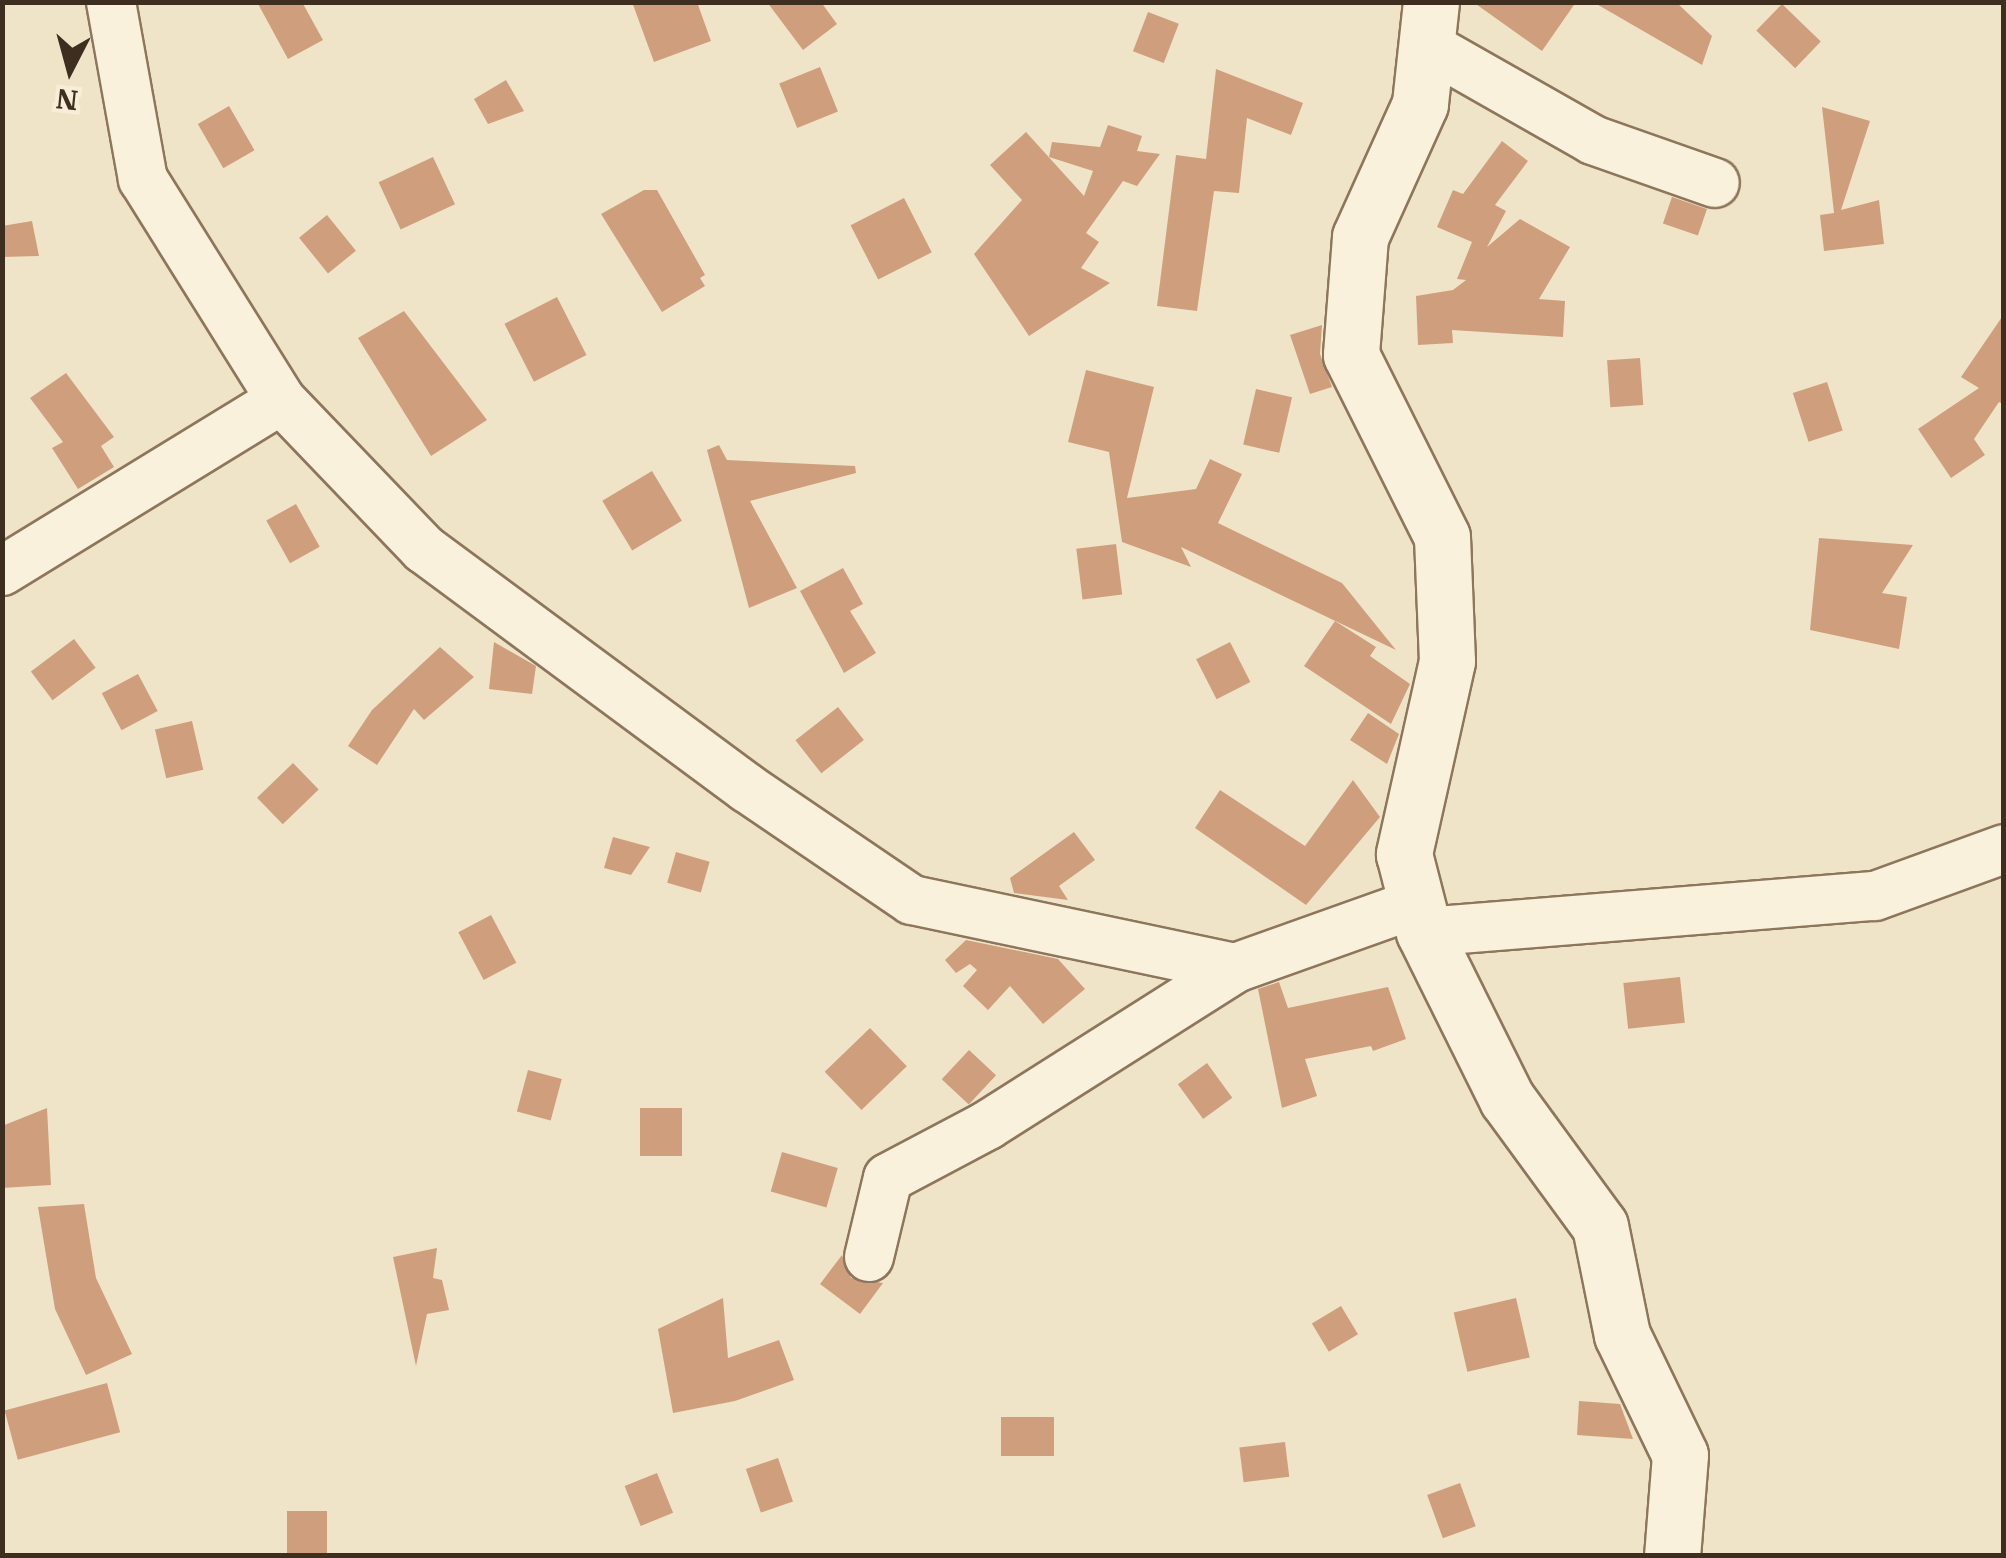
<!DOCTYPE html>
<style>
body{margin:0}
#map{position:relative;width:2006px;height:1558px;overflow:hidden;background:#f0e4c8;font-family:"IBM Plex Serif",serif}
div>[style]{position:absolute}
.building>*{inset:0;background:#cf9f7d;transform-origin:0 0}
.roads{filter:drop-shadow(2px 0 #8d765c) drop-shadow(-2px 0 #8d765c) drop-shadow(0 2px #8d765c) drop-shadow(0 -2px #8d765c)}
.street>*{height:48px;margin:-24px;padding:0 24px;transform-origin:24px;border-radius:24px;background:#faf1dc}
.secondary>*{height:55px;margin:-27.5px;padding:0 27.5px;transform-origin:27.5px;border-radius:27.5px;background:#faf1dc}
span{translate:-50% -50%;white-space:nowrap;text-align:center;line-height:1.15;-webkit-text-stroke:9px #f7eed8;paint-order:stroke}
.frame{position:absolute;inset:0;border:5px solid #3d2e20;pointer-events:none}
.north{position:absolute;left:20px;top:20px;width:100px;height:100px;-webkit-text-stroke:8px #f7eed8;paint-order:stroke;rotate:186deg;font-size:28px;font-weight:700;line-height:40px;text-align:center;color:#3d2e20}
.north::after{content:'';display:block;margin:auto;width:35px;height:45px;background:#3d2e20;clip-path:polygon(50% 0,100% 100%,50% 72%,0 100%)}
</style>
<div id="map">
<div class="building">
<i style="clip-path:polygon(257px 2px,302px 2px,323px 40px,288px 59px)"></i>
<i style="clip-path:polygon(632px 2px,697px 2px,711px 41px,654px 62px)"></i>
<i style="clip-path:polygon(767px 2px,821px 2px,837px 24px,803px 50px)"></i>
<i style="clip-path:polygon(1473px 2px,1576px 2px,1542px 51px)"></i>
<i style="clip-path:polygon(1593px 2px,1676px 2px,1712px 36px,1702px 65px)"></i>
<i style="left:1782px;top:4px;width:54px;height:37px;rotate:44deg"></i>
<i style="left:1148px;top:12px;width:33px;height:42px;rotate:21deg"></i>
<i style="left:820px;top:67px;width:48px;height:44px;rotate:68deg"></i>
<i style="clip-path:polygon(1216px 69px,1303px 103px,1291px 135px,1247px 118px,1239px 193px,1214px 191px,1197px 311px,1157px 306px,1176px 155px,1206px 159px)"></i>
<i style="clip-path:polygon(506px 80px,524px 111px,488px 124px,474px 99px)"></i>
<i style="left:229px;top:106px;width:51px;height:36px;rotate:60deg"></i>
<i style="clip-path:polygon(1822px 107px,1870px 121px,1841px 210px,1879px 200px,1884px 244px,1824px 251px,1820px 215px,1834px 213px)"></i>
<i style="clip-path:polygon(1108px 125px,1142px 136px,1137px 151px,1160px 154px,1137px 186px,1123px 181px,1086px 233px,1099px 242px,1081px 268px,1110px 283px,1029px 336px,974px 254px,1022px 200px,990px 165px,1026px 132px,1084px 196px,1093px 171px,1049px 157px,1052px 142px,1100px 147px)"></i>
<i style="clip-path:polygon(1502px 141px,1528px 161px,1495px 205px,1506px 211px,1487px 247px,1520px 219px,1570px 247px,1539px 299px,1565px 301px,1563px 337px,1452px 330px,1453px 343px,1418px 345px,1416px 296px,1453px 290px,1466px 280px,1457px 279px,1472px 242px,1437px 227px,1453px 190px,1463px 194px)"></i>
<i style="left:433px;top:157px;width:52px;height:60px;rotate:65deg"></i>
<i style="clip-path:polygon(644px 190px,657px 190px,705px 275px,700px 278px,705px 286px,662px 312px,601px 214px)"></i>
<i style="left:1672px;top:197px;width:37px;height:28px;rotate:19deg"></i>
<i style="left:904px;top:198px;width:61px;height:60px;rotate:63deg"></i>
<i style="left:327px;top:215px;width:46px;height:36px;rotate:51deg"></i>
<i style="clip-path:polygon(32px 221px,39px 256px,2px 257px,2px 226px)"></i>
<i style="left:557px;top:297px;width:65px;height:59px;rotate:63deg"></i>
<i style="clip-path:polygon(404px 311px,487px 420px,431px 456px,358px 338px)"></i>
<i style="clip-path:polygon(2004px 314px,2004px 405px,1999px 402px,1974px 439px,1985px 455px,1951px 478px,1918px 429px,1979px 388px,1961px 377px)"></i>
<i style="clip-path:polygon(1322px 325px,1320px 354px,1332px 387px,1310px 394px,1290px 335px)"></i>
<i style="left:1640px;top:358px;width:47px;height:33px;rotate:86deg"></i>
<i style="clip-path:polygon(1086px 370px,1154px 387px,1127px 498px,1196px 489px,1210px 459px,1242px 474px,1218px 523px,1342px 583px,1396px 650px,1181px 547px,1191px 567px,1122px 542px,1109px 452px,1068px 442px)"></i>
<i style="clip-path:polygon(66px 373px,114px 437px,101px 446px,114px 467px,78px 489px,52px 448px,63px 442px,30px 398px)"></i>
<i style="left:1827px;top:382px;width:51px;height:36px;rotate:72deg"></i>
<i style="left:1256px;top:389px;width:37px;height:57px;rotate:13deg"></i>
<i style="clip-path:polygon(719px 445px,727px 460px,855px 466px,856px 473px,750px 501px,797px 588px,749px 608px,707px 450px)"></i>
<i style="left:652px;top:471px;width:58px;height:58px;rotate:59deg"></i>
<i style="left:296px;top:504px;width:49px;height:34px;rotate:61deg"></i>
<i style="clip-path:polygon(1819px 538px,1913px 545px,1882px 593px,1907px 597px,1899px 649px,1810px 630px)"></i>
<i style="left:1116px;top:544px;width:51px;height:40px;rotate:83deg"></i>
<i style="clip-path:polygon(843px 568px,863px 604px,850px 611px,876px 653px,844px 673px,800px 591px)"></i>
<i style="clip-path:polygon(1335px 621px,1376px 647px,1370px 656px,1410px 684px,1391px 724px,1304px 666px)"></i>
<i style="left:74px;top:639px;width:36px;height:54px;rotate:53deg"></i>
<i style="clip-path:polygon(494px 642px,536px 666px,532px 694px,489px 689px)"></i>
<i style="left:1230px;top:642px;width:45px;height:38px;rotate:63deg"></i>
<i style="clip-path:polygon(440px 647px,474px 677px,424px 720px,414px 709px,377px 765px,348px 746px,372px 710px)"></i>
<i style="left:138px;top:674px;width:42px;height:41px;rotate:62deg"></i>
<i style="left:838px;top:707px;width:42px;height:54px;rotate:52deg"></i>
<i style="clip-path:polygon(1368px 713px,1399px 734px,1387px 764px,1350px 740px)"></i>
<i style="left:192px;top:721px;width:50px;height:38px;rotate:77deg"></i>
<i style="left:293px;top:763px;width:37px;height:50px;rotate:46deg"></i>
<i style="clip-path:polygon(1353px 780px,1380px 817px,1306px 905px,1195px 828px,1220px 790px,1305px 846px)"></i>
<i style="clip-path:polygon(1074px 832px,1095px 860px,1059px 886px,1068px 900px,1014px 893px,1010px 878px)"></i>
<i style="clip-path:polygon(613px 837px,650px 847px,631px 875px,604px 868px)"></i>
<i style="left:676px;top:852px;width:35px;height:32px;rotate:16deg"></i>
<i style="left:491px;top:915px;width:54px;height:37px;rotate:62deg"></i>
<i style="clip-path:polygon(966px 940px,1058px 959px,1085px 989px,1043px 1024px,1010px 986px,988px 1010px,963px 986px,977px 970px,970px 964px,956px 973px,945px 960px)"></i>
<i style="left:1680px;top:977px;width:46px;height:57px;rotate:84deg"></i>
<i style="clip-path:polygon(1279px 982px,1288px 1008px,1388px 987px,1406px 1039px,1373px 1051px,1371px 1046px,1305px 1059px,1317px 1096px,1282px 1108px,1258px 989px)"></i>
<i style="left:870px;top:1028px;width:53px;height:63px;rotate:46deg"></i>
<i style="left:969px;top:1050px;width:37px;height:40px;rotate:43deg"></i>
<i style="left:1207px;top:1063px;width:43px;height:36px;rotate:54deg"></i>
<i style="left:528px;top:1070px;width:35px;height:43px;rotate:15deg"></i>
<i style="clip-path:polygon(47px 1108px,51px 1185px,2px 1188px,2px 1126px)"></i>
<i style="left:640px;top:1108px;width:42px;height:48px"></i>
<i style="left:782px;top:1152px;width:58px;height:41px;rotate:16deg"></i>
<i style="clip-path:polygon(84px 1204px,96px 1278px,132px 1354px,86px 1375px,55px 1309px,38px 1207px)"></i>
<i style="clip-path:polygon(437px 1248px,433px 1278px,442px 1280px,449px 1310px,427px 1314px,416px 1366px,393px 1257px)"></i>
<i style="clip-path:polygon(842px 1255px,851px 1278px,883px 1283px,860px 1314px,820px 1284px)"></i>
<i style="clip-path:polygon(723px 1298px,728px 1358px,779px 1340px,794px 1380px,735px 1401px,673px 1413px,658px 1329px)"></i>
<i style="left:1516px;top:1298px;width:61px;height:64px;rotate:77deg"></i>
<i style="left:1341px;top:1306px;width:33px;height:34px;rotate:59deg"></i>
<i style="left:107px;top:1383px;width:51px;height:106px;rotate:75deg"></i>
<i style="clip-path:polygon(1579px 1401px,1620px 1404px,1633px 1439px,1577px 1435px)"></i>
<i style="left:1001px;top:1417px;width:53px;height:39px"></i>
<i style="left:1285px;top:1442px;width:35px;height:46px;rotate:83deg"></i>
<i style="left:778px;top:1458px;width:46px;height:34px;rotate:71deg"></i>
<i style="left:657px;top:1473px;width:43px;height:35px;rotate:68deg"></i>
<i style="left:1460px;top:1483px;width:46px;height:35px;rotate:70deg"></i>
<i style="left:327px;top:1511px;width:45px;height:40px;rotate:90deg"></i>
</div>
<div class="roads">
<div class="street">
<i style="left:111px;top:2px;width:180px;rotate:79.8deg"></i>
<i style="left:143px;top:179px;width:261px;rotate:58deg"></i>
<i style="left:281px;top:400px;width:207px;rotate:46.2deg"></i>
<i style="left:424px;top:549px;width:402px;rotate:36.5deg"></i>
<i style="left:747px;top:788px;width:199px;rotate:34.2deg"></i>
<i style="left:912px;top:900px;width:330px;rotate:11.9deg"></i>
<i style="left:1426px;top:45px;width:192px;rotate:29.6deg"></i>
<i style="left:1593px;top:140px;width:129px;rotate:19.4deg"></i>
<i style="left:2px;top:571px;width:327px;rotate:-31.5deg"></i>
<i style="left:1424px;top:932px;width:452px;rotate:-4.6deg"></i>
<i style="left:1875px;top:896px;width:137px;rotate:-20deg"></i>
<i style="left:869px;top:1257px;width:81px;rotate:-76.5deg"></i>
<i style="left:888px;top:1178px;width:113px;rotate:-27.9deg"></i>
<i style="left:988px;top:1125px;width:293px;rotate:-32.4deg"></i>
<i style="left:1235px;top:968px;width:191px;rotate:-19.6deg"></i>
</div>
<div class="secondary">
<i style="left:1431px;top:2px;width:103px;rotate:96.2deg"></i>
<i style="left:1420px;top:104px;width:146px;rotate:114.3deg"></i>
<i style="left:1360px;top:237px;width:118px;rotate:94.4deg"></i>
<i style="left:1351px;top:355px;width:203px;rotate:63.4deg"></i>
<i style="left:1442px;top:537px;width:124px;rotate:87.7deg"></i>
<i style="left:1447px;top:661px;width:198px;rotate:102.6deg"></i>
<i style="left:1404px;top:854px;width:81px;rotate:75.6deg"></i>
<i style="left:1424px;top:932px;width:186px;rotate:63.6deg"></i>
<i style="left:1507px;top:1099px;width:157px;rotate:53.8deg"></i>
<i style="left:1600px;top:1226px;width:111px;rotate:78.6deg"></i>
<i style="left:1622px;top:1335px;width:133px;rotate:64.2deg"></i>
<i style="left:1680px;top:1455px;width:101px;rotate:94.5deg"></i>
</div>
</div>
<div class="frame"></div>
<div class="north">N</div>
</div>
